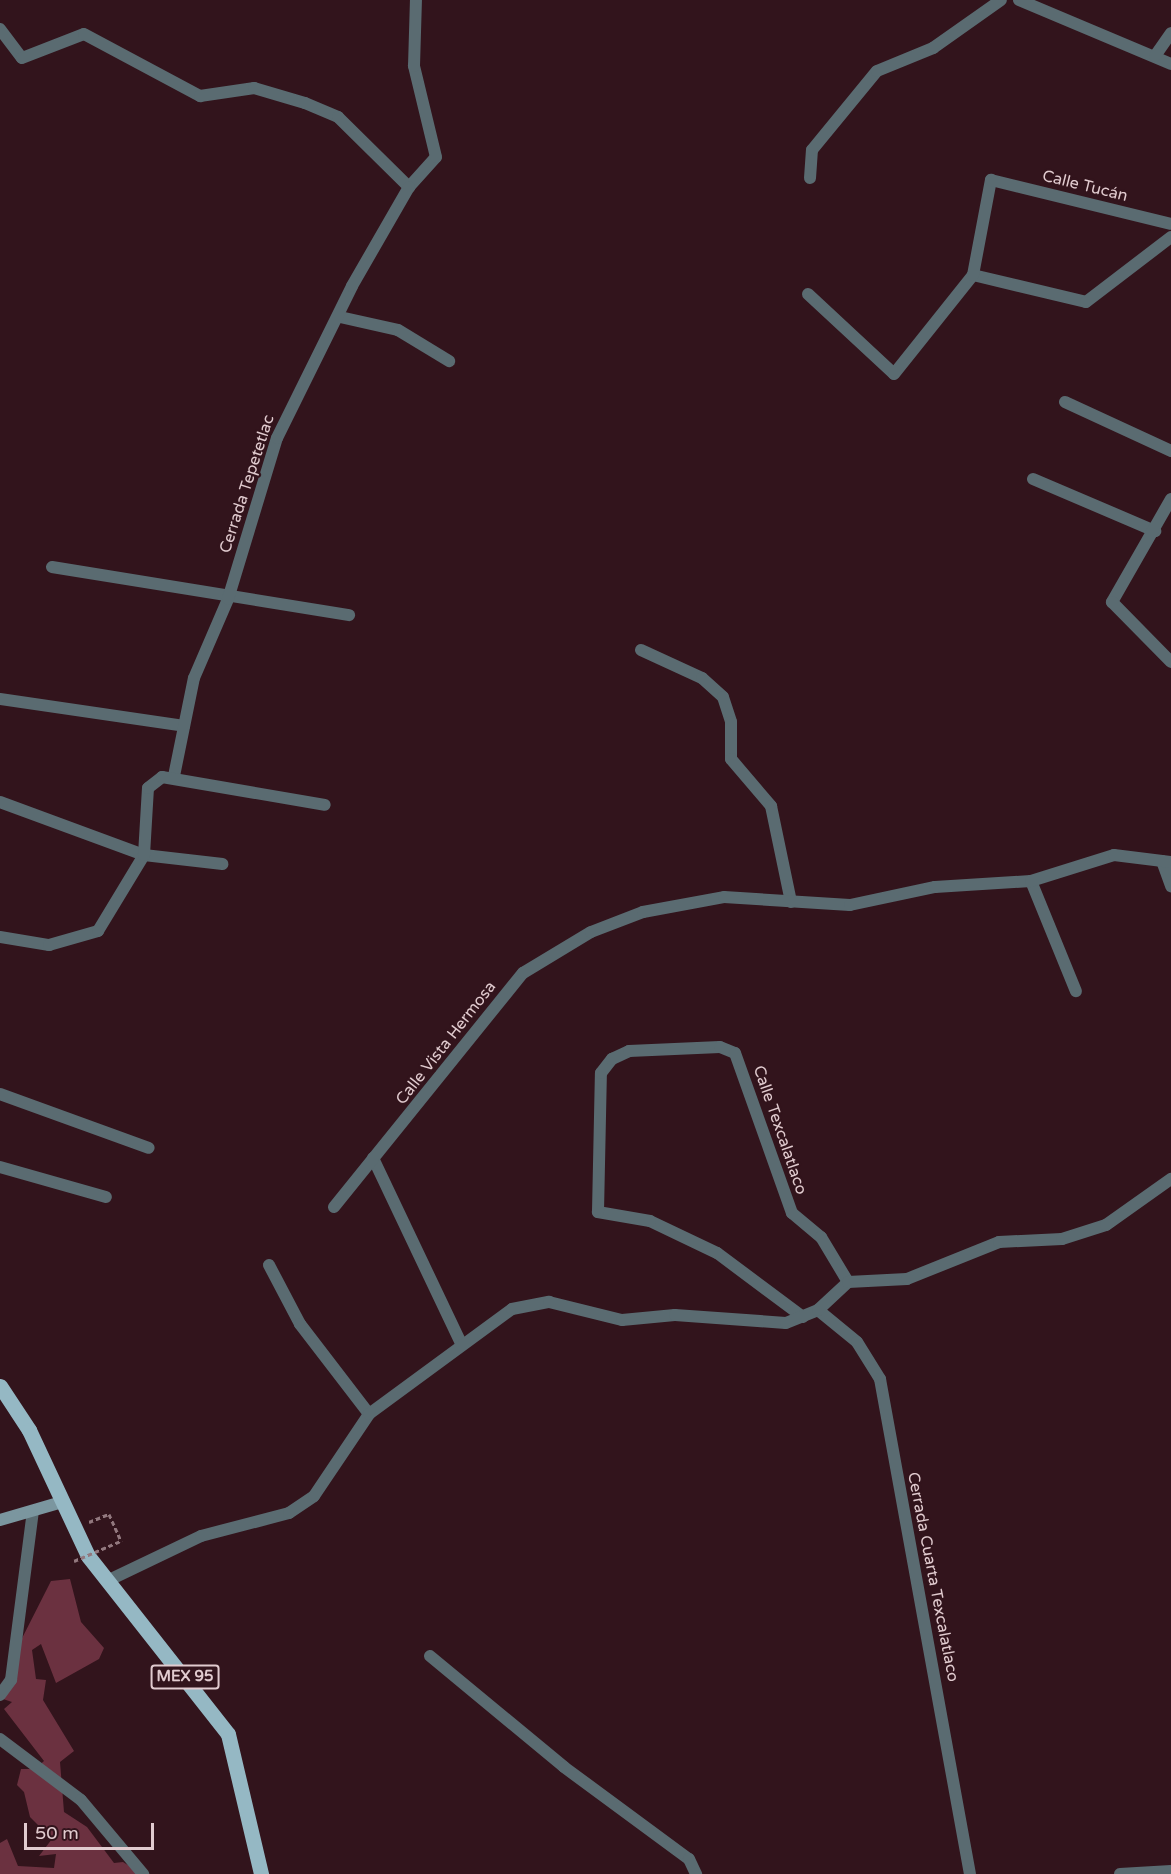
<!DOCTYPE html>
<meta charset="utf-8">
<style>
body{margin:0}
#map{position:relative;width:1171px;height:1874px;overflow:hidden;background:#32141c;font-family:"Varela Round",sans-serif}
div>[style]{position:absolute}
.green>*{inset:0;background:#6b3140}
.path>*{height:3px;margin-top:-1.5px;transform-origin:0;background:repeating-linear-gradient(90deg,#92787e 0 4.5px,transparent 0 7.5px)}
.street>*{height:12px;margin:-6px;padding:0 6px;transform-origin:6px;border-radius:6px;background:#5a6b71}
.secondary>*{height:12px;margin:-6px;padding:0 6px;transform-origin:6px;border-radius:6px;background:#7b969f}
.primary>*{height:15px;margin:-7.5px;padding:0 7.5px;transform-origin:7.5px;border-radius:7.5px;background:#95b8c4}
.path-bridge>*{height:3px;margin-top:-1.5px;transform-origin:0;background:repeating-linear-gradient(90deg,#92787e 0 4.5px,transparent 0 7.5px)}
span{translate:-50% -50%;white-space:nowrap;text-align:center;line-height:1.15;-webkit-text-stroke:4.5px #32141c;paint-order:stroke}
.shield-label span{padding:2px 4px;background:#32141c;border:2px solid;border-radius:4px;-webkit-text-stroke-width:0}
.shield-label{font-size:15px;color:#e1cbcf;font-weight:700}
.street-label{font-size:16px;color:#e1cbcf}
.scale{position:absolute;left:24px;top:1823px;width:130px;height:27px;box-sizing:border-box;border:3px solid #e1cbcf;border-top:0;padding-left:8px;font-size:18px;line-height:21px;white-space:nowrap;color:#e1cbcf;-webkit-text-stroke:4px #32141c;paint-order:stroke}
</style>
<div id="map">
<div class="green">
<i style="clip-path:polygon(70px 1579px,81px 1622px,104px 1648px,99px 1659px,56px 1683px,41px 1644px,32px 1650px,36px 1679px,46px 1680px,43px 1700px,74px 1751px,60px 1762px,64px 1812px,87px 1827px,114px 1863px,123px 1862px,142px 1874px,0 1874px,0 1843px,7px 1839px,18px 1866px,54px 1868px,56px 1854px,39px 1856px,52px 1839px,30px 1817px,24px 1792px,17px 1785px,21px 1769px,35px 1769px,44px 1761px,4px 1709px,12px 1702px,0 1698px,9px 1686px,13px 1656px,51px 1581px)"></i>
</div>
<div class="path">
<i style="left:89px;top:1522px;width:22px;rotate:-22deg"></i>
<i style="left:109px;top:1514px;width:30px;rotate:66deg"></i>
</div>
<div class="street">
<i style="left:1019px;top:0;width:165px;rotate:22.8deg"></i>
<i style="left:0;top:29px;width:36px;rotate:53deg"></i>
<i style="left:22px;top:58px;width:66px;rotate:-21.2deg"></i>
<i style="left:84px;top:34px;width:132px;rotate:28.1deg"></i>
<i style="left:200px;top:96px;width:55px;rotate:-8.4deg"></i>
<i style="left:254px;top:88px;width:53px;rotate:16.4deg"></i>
<i style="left:305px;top:103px;width:36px;rotate:23deg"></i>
<i style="left:338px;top:117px;width:100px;rotate:44.6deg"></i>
<i style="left:1155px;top:56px;width:28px;rotate:-55deg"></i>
<i style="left:810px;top:178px;width:28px;rotate:-86deg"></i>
<i style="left:812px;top:150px;width:102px;rotate:-50.6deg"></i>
<i style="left:877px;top:71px;width:61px;rotate:-22.3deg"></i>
<i style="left:933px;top:48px;width:83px;rotate:-35.2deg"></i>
<i style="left:409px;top:187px;width:40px;rotate:-48deg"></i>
<i style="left:436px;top:157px;width:94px;rotate:-103.6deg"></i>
<i style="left:414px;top:66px;width:66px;rotate:-88.3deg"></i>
<i style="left:973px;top:275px;width:116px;rotate:13.4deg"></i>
<i style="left:1086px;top:302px;width:107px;rotate:-37.4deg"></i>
<i style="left:808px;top:294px;width:117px;rotate:42.9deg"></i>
<i style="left:894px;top:374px;width:127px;rotate:-51.4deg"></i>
<i style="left:973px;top:275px;width:97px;rotate:-79.3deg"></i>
<i style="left:991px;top:180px;width:185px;rotate:13.7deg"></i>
<i style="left:340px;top:317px;width:59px;rotate:12.6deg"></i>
<i style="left:398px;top:330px;width:60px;rotate:31.3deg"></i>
<i style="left:1065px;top:402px;width:117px;rotate:24.8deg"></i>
<i style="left:1033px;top:479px;width:133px;rotate:23.1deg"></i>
<i style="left:1171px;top:499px;width:119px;rotate:119.8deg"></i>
<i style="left:1112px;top:602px;width:84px;rotate:45.5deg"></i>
<i style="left:52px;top:567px;width:301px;rotate:9.2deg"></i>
<i style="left:641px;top:650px;width:67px;rotate:24.7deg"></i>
<i style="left:702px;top:678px;width:28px;rotate:42deg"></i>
<i style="left:723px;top:697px;width:26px;rotate:72deg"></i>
<i style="left:731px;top:722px;width:37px;rotate:90deg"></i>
<i style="left:731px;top:759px;width:62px;rotate:49.6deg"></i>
<i style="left:771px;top:806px;width:98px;rotate:78.2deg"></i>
<i style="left:0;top:699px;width:186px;rotate:8.3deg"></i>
<i style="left:174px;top:776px;width:100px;rotate:-78.5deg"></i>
<i style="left:194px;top:678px;width:86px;rotate:-66.7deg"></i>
<i style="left:228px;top:599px;width:168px;rotate:-73.1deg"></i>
<i style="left:277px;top:438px;width:169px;rotate:-63.7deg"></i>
<i style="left:352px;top:286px;width:114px;rotate:-60.1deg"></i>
<i style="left:0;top:802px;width:153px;rotate:20.2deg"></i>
<i style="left:144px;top:855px;width:79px;rotate:6.6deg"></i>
<i style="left:1162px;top:861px;width:27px;rotate:70deg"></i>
<i style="left:1031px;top:881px;width:119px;rotate:67.8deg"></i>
<i style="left:0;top:937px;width:50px;rotate:9.3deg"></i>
<i style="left:49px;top:945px;width:51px;rotate:-15.9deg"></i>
<i style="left:98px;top:931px;width:89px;rotate:-58.8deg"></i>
<i style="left:144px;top:855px;width:67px;rotate:-86.6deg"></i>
<i style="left:148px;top:788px;width:18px;rotate:-38deg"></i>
<i style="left:162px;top:777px;width:165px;rotate:9.7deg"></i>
<i style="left:0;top:1094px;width:158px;rotate:19.9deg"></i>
<i style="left:373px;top:1158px;width:205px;rotate:64.6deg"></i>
<i style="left:0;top:1167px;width:110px;rotate:15.8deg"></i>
<i style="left:334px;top:1207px;width:301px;rotate:-51.1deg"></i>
<i style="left:523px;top:973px;width:79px;rotate:-31.1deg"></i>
<i style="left:591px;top:932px;width:56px;rotate:-21deg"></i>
<i style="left:643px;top:912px;width:82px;rotate:-10.5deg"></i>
<i style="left:724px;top:897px;width:126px;rotate:3.6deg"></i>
<i style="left:850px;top:905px;width:87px;rotate:-12deg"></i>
<i style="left:935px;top:887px;width:96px;rotate:-3.6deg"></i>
<i style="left:1031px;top:881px;width:87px;rotate:-17.4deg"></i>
<i style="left:1114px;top:855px;width:57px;rotate:7deg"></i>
<i style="left:269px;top:1265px;width:67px;rotate:62.3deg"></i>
<i style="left:300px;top:1324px;width:113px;rotate:52.5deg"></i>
<i style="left:818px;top:1310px;width:50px;rotate:39.4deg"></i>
<i style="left:857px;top:1342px;width:44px;rotate:58.1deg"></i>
<i style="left:880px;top:1379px;width:503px;rotate:79.7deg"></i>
<i style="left:803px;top:1317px;width:107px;rotate:-143.3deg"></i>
<i style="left:717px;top:1253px;width:74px;rotate:-154.5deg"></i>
<i style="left:650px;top:1221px;width:53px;rotate:-170.2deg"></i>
<i style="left:598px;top:1212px;width:139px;rotate:-88.8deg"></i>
<i style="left:601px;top:1073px;width:18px;rotate:-52deg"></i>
<i style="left:612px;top:1059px;width:19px;rotate:-25deg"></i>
<i style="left:629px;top:1051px;width:91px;rotate:-2.5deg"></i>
<i style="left:720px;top:1047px;width:16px;rotate:22deg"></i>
<i style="left:735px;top:1053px;width:170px;rotate:70.4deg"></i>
<i style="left:792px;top:1213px;width:38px;rotate:40deg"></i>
<i style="left:821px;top:1237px;width:52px;rotate:59deg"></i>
<i style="left:107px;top:1581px;width:104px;rotate:-25.6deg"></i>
<i style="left:201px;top:1536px;width:91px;rotate:-14.6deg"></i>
<i style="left:289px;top:1513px;width:30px;rotate:-34deg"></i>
<i style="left:314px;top:1496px;width:99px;rotate:-56.1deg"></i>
<i style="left:369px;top:1414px;width:177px;rotate:-36.3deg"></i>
<i style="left:512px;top:1309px;width:38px;rotate:-11deg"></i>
<i style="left:549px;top:1302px;width:75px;rotate:13.9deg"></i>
<i style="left:622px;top:1320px;width:53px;rotate:-5.4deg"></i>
<i style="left:675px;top:1315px;width:111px;rotate:4.1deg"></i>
<i style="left:786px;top:1323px;width:35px;rotate:-22deg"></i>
<i style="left:818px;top:1310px;width:41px;rotate:-43deg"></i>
<i style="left:848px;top:1282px;width:59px;rotate:-2.9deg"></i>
<i style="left:907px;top:1279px;width:99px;rotate:-21.9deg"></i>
<i style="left:999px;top:1242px;width:63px;rotate:-2.7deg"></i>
<i style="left:1062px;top:1239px;width:46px;rotate:-17.7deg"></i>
<i style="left:1106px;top:1225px;width:80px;rotate:-35.3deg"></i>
<i style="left:430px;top:1656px;width:174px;rotate:39.6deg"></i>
<i style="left:564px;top:1767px;width:155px;rotate:36.4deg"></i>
<i style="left:689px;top:1859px;width:17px;rotate:65deg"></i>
<i style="left:0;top:1695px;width:19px;rotate:-54deg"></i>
<i style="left:11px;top:1680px;width:170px;rotate:-82.6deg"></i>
<i style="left:0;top:1739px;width:101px;rotate:37deg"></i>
<i style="left:81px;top:1800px;width:97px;rotate:50deg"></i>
<i style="left:1120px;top:1874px;width:51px;rotate:-3.4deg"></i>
</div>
<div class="secondary">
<i style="left:0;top:1520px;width:65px;rotate:-16.2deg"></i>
</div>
<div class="primary">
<i style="left:0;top:1386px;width:53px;rotate:56.6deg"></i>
<i style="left:29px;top:1430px;width:139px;rotate:64.9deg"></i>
<i style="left:88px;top:1556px;width:226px;rotate:51.8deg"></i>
<i style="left:228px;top:1734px;width:144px;rotate:76.7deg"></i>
</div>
<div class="path-bridge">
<i style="left:74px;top:1561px;width:51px;rotate:-23.1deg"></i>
</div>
<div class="shield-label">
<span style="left:185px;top:1677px">MEX 95</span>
</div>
<div class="street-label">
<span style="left:1085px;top:186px;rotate:14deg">Calle Tucán</span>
<span style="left:247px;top:484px;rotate:-72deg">Cerrada Tepetetlac</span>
<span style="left:446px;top:1043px;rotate:-52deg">Calle Vista Hermosa</span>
<span style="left:780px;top:1130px;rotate:71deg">Calle Texcalatlaco</span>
<span style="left:933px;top:1577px;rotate:79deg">Cerrada Cuarta Texcalatlaco</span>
</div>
<div class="scale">50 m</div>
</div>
